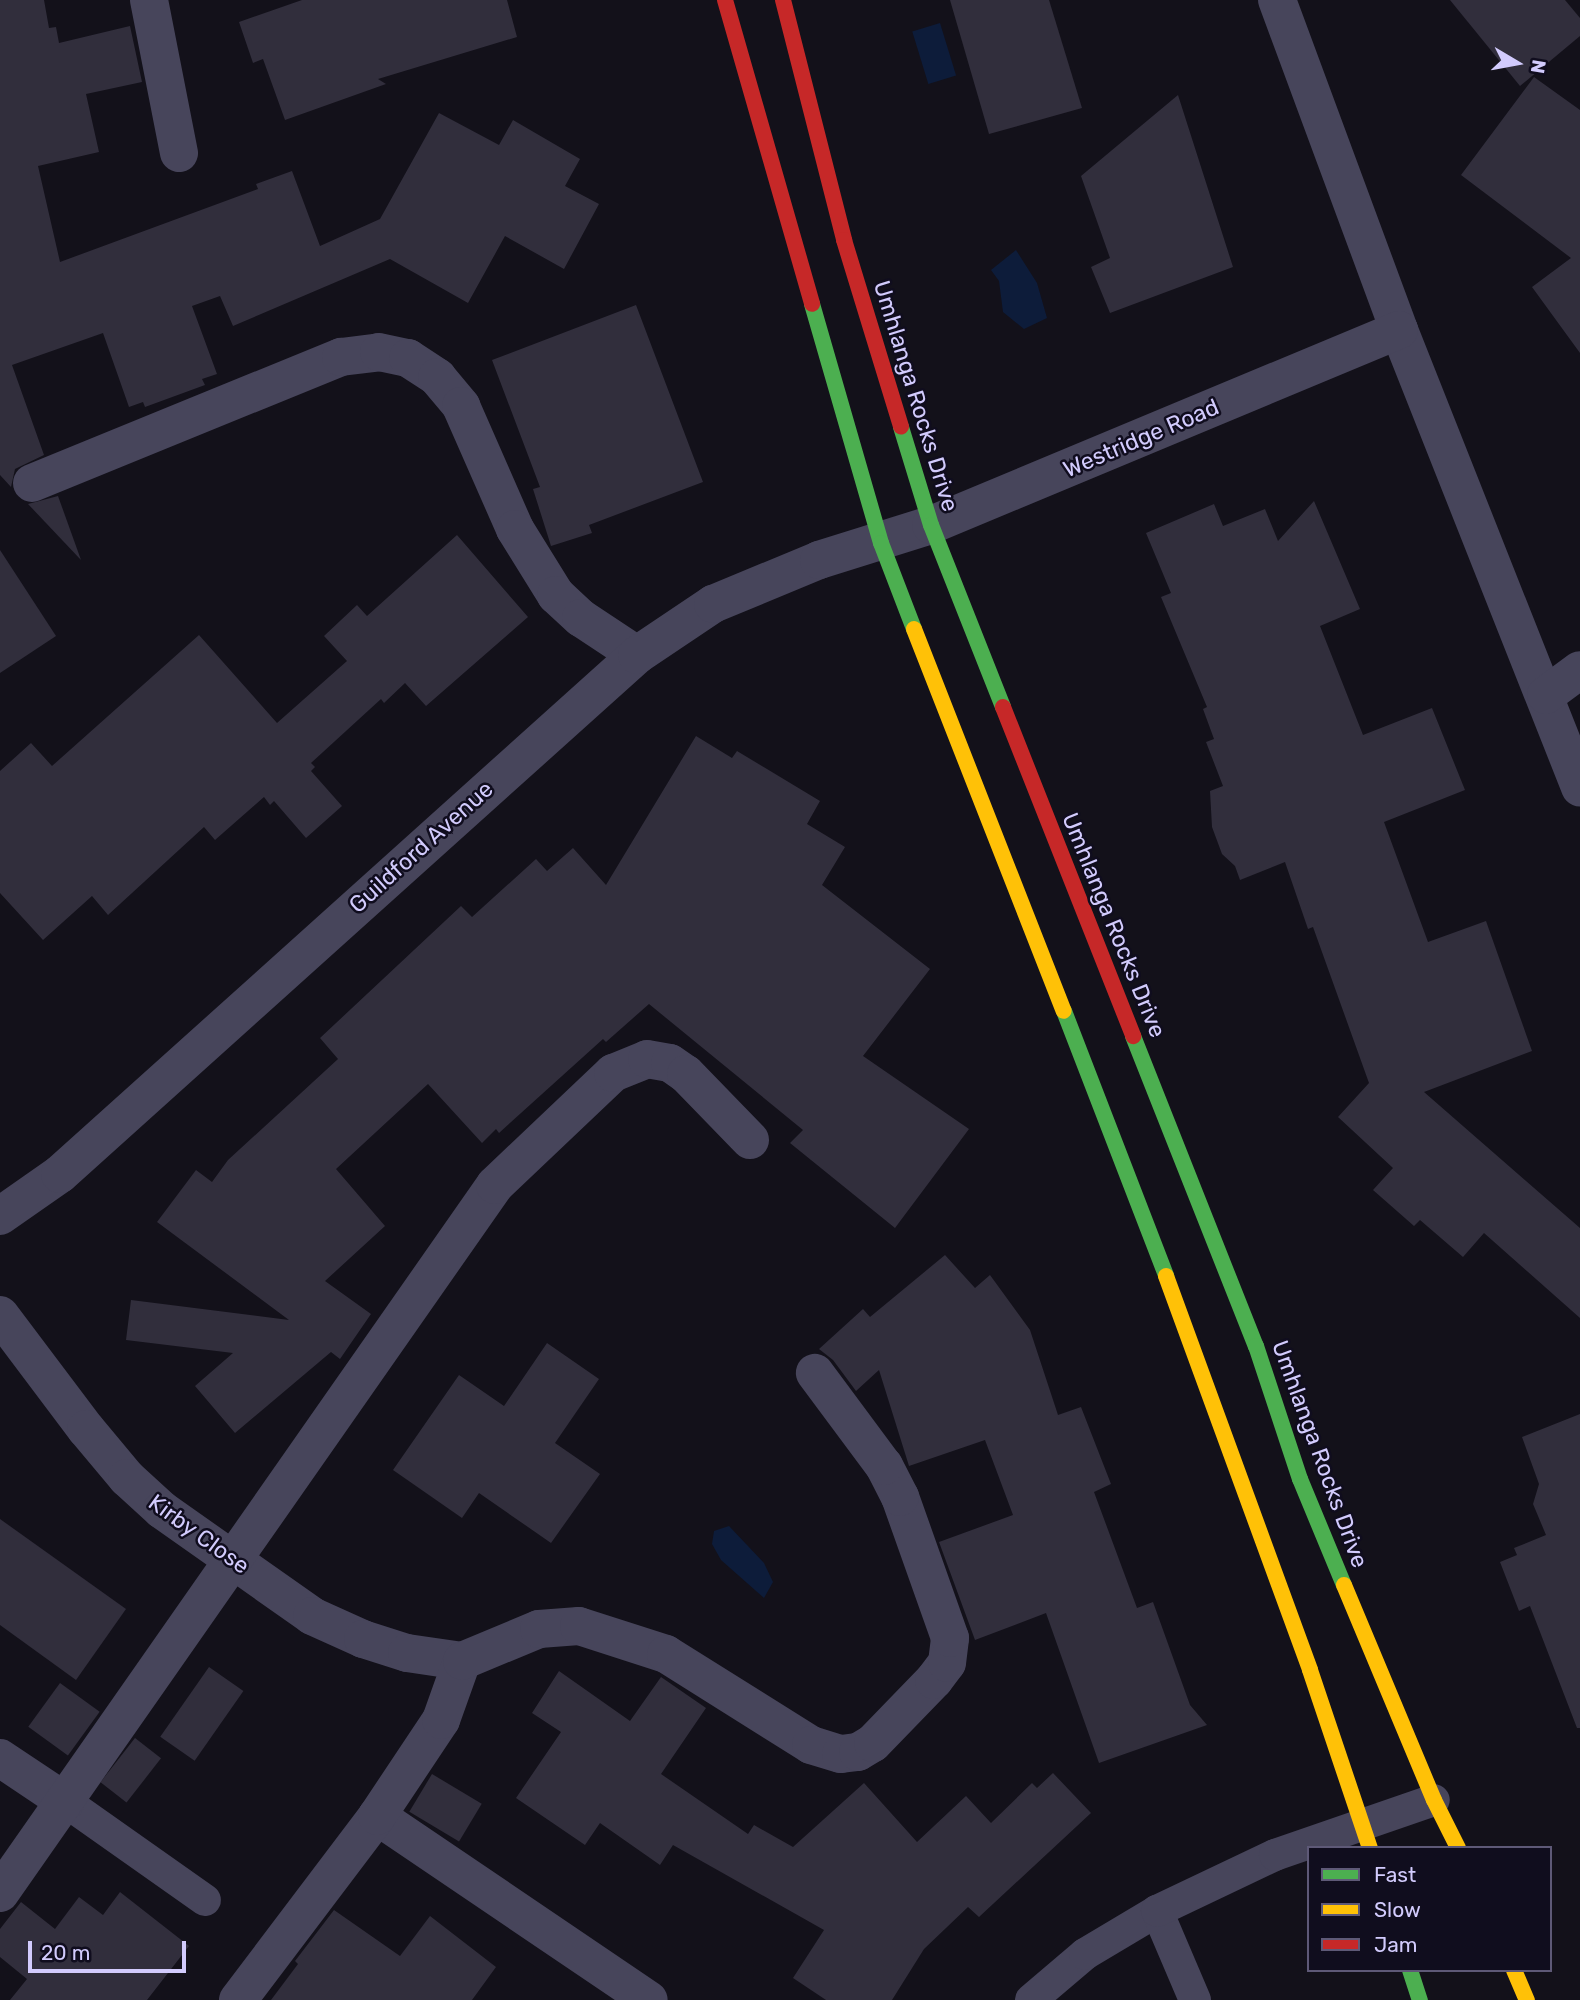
<!DOCTYPE html>
<style>
body{margin:0}
#map{position:relative;width:1580px;height:2000px;overflow:hidden;background:#13111a;font-family:Rubik,sans-serif}
div>[style]{position:absolute}
.water>*{inset:0;background:#0d1c3a;transform-origin:0 0}
.building>*{inset:0;background:#312e3c;transform-origin:0 0}
.lane>*{height:32px;margin:-16px;padding:0 16px;transform-origin:16px;border-radius:16px;background:#47455b}
.street>*{height:38px;margin:-19px;padding:0 19px;transform-origin:19px;border-radius:19px;background:#47455b}
.fast>*{height:16px;margin:-8px;padding:0 8px;transform-origin:8px;border-radius:8px;background:#4caf50}
.slow>*{height:16px;margin:-8px;padding:0 8px;transform-origin:8px;border-radius:8px;background:#ffc107}
.jam>*{height:16px;margin:-8px;padding:0 8px;transform-origin:8px;border-radius:8px;background:#c62828}
span{translate:-50% -50%;white-space:nowrap;text-align:center;line-height:1.15;-webkit-text-stroke:5px #100d1e;paint-order:stroke}
.street-label{font-size:23px;color:#d2cbfd}
.legend{position:absolute;left:1307px;top:1846px;width:245px;height:126px;box-sizing:border-box;background:#100d1e;border:2px solid #5e5977;margin:0;padding:9px 12px;list-style:none;font-size:21px;color:#d2cbfd}
.legend li{display:flex;align-items:center;gap:14px;height:35px}
.legend b{width:35px;border:2px solid #5e5977}
.north{position:absolute;left:1482px;top:28px;width:70px;height:70px;-webkit-text-stroke:5px #100d1e;paint-order:stroke;rotate:100deg;font-size:19px;font-weight:700;line-height:28px;text-align:center;color:#d2cbfd}
.north::after{content:'';display:block;margin:auto;width:24px;height:32px;background:#d2cbfd;clip-path:polygon(50% 0,100% 100%,50% 72%,0 100%)}
.scale{position:absolute;left:28px;top:1941px;width:158px;height:32px;box-sizing:border-box;border:4px solid #d2cbfd;border-top:0;padding-left:9px;font-size:21px;line-height:24px;white-space:nowrap;color:#d2cbfd;-webkit-text-stroke:5px #100d1e;paint-order:stroke}
</style>
<div id="map">
<div class="water">
<i style="left:940px;top:23px;width:55px;height:29px;rotate:73deg"></i>
<i style="clip-path:polygon(1016px 250px,1037px 283px,1047px 318px,1024px 329px,1003px 312px,999px 281px,991px 270px)"></i>
<i style="clip-path:polygon(729px 1526px,764px 1563px,773px 1582px,764px 1598px,721px 1560px,712px 1544px,714px 1531px)"></i>
</div>
<div class="building">
<i style="clip-path:polygon(0 0,44px 0,49px 28px,56px 27px,59px 43px,130px 26px,142px 82px,86px 94px,99px 152px,38px 166px,60px 262px,258px 189px,256px 184px,292px 171px,320px 246px,380px 219px,439px 113px,499px 145px,513px 120px,580px 159px,565px 186px,599px 204px,564px 269px,505px 236px,468px 303px,390px 259px,233px 326px,220px 296px,192px 306px,217px 374px,202px 379px,205px 385px,145px 407px,143px 402px,129px 407px,103px 333px,12px 365px,44px 455px,15px 469px,11px 487px,0 475px)"></i>
<i style="clip-path:polygon(302px 0,507px 0,517px 37px,378px 79px,386px 84px,285px 120px,263px 59px,253px 63px,239px 22px)"></i>
<i style="clip-path:polygon(950px 0,1049px 0,1082px 108px,989px 134px)"></i>
<i style="clip-path:polygon(1450px 0,1565px 0,1580px 18px,1580px 36px,1520px 86px)"></i>
<i style="clip-path:polygon(1534px 77px,1580px 110px,1580px 353px,1532px 287px,1571px 258px,1461px 175px)"></i>
<i style="clip-path:polygon(1178px 95px,1233px 267px,1110px 313px,1091px 267px,1110px 258px,1081px 176px)"></i>
<i style="clip-path:polygon(636px 305px,703px 482px,589px 525px,592px 533px,551px 546px,533px 489px,540px 487px,492px 360px)"></i>
<i style="clip-path:polygon(58px 496px,81px 560px,28px 504px)"></i>
<i style="clip-path:polygon(1314px 501px,1360px 609px,1320px 626px,1363px 735px,1432px 708px,1465px 790px,1384px 822px,1428px 942px,1486px 921px,1532px 1051px,1424px 1092px,1580px 1228px,1580px 1318px,1484px 1233px,1463px 1257px,1420px 1220px,1414px 1226px,1373px 1190px,1393px 1168px,1338px 1117px,1369px 1083px,1313px 927px,1308px 929px,1285px 862px,1240px 880px,1235px 866px,1222px 854px,1212px 827px,1210px 791px,1223px 786px,1206px 742px,1214px 739px,1203px 709px,1207px 707px,1161px 597px,1171px 593px,1146px 533px,1214px 504px,1223px 526px,1265px 509px,1278px 541px)"></i>
<i style="clip-path:polygon(457px 535px,528px 617px,426px 706px,405px 683px,384px 703px,381px 699px,311px 763px,315px 767px,311px 771px,342px 806px,306px 838px,274px 801px,270px 805px,264px 797px,215px 840px,204px 827px,108px 915px,92px 896px,43px 940px,0 893px,0 771px,31px 743px,52px 766px,199px 635px,277px 723px,347px 661px,324px 636px,357px 605px,367px 616px)"></i>
<i style="clip-path:polygon(0 550px,56px 636px,0 673px)"></i>
<i style="clip-path:polygon(696px 736px,732px 758px,737px 751px,820px 801px,807px 824px,845px 847px,822px 885px,930px 969px,863px 1056px,969px 1129px,895px 1228px,790px 1143px,803px 1130px,649px 1004px,606px 1042px,603px 1039px,499px 1133px,496px 1129px,482px 1143px,428px 1084px,336px 1169px,385px 1226px,325px 1281px,371px 1314px,340px 1359px,331px 1352px,235px 1433px,195px 1386px,233px 1353px,126px 1340px,131px 1300px,289px 1320px,157px 1222px,196px 1170px,212px 1182px,228px 1160px,338px 1059px,320px 1038px,461px 906px,472px 917px,536px 859px,547px 871px,573px 848px,606px 885px)"></i>
<i style="clip-path:polygon(945px 1255px,975px 1288px,990px 1275px,1030px 1330px,1058px 1415px,1081px 1407px,1111px 1484px,1094px 1492px,1137px 1608px,1153px 1602px,1190px 1705px,1207px 1725px,1099px 1763px,1046px 1613px,975px 1640px,939px 1542px,1013px 1515px,985px 1440px,909px 1466px,879px 1370px,856px 1391px,833px 1360px,819px 1349px,863px 1309px,870px 1317px)"></i>
<i style="clip-path:polygon(547px 1343px,599px 1379px,555px 1443px,600px 1474px,551px 1543px,479px 1493px,462px 1518px,393px 1470px,459px 1375px,504px 1406px)"></i>
<i style="clip-path:polygon(1580px 1414px,1580px 1728px,1577px 1728px,1530px 1606px,1519px 1611px,1500px 1562px,1517px 1555px,1514px 1548px,1546px 1535px,1533px 1504px,1539px 1484px,1522px 1437px)"></i>
<i style="clip-path:polygon(0 1519px,126px 1609px,76px 1680px,0 1625px)"></i>
<i style="left:209px;top:1667px;width:42px;height:85px;rotate:35deg"></i>
<i style="clip-path:polygon(559px 1671px,630px 1721px,661px 1677px,706px 1708px,661px 1774px,748px 1834px,754px 1825px,793px 1847px,864px 1783px,917px 1842px,966px 1796px,991px 1823px,1032px 1783px,1037px 1788px,1053px 1773px,1091px 1813px,979px 1917px,968px 1907px,924px 1949px,892px 2000px,826px 2000px,793px 1978px,824px 1930px,673px 1845px,660px 1865px,600px 1823px,585px 1845px,516px 1798px,561px 1732px,532px 1713px)"></i>
<i style="left:60px;top:1683px;width:49px;height:54px;rotate:36deg"></i>
<i style="left:135px;top:1738px;width:33px;height:56px;rotate:38deg"></i>
<i style="left:432px;top:1774px;width:58px;height:44px;rotate:31deg"></i>
<i style="clip-path:polygon(120px 1892px,189px 1946px,147px 2000px,10px 2000px,27px 1979px,0 1957px,0 1929px,21px 1902px,55px 1929px,79px 1897px,103px 1915px)"></i>
<i style="clip-path:polygon(334px 1910px,400px 1956px,430px 1916px,496px 1967px,472px 2000px,271px 2000px,298px 1964px,295px 1961px)"></i>
</div>
<div class="lane">
<i style="left:66px;top:1802px;width:170px;rotate:35.2deg"></i>
<i style="left:1031px;top:2000px;width:71px;rotate:-40.4deg"></i>
<i style="left:1085px;top:1954px;width:84px;rotate:-30.8deg"></i>
<i style="left:1195px;top:2000px;width:97px;rotate:-113.1deg"></i>
<i style="left:1157px;top:1911px;width:131px;rotate:-25.4deg"></i>
<i style="left:1275px;top:1855px;width:168px;rotate:-19.1deg"></i>
</div>
<div class="street">
<i style="left:149px;top:0;width:156px;rotate:78.9deg"></i>
<i style="left:1277px;top:0;width:352px;rotate:69.7deg"></i>
<i style="left:1399px;top:330px;width:492px;rotate:68.4deg"></i>
<i style="left:32px;top:483px;width:334px;rotate:-22.2deg"></i>
<i style="left:341px;top:357px;width:38px;rotate:-7deg"></i>
<i style="left:379px;top:352px;width:30px;rotate:12deg"></i>
<i style="left:408px;top:358px;width:35px;rotate:33deg"></i>
<i style="left:437px;top:377px;width:38px;rotate:50deg"></i>
<i style="left:461px;top:406px;width:134px;rotate:66.3deg"></i>
<i style="left:515px;top:529px;width:78px;rotate:58.2deg"></i>
<i style="left:556px;top:595px;width:34px;rotate:43deg"></i>
<i style="left:581px;top:618px;width:67px;rotate:33.5deg"></i>
<i style="left:1546px;top:695px;width:42px;rotate:-36.3deg"></i>
<i style="left:0;top:1216px;width:73px;rotate:-35deg"></i>
<i style="left:60px;top:1174px;width:776px;rotate:-41.97deg"></i>
<i style="left:637px;top:655px;width:92px;rotate:-33.9deg"></i>
<i style="left:713px;top:604px;width:115px;rotate:-22.5deg"></i>
<i style="left:819px;top:560px;width:117px;rotate:-17.4deg"></i>
<i style="left:931px;top:525px;width:507px;rotate:-22.62deg"></i>
<i style="left:0;top:1315px;width:143px;rotate:53deg"></i>
<i style="left:86px;top:1429px;width:64px;rotate:50.1deg"></i>
<i style="left:127px;top:1478px;width:47px;rotate:42.4deg"></i>
<i style="left:162px;top:1510px;width:184px;rotate:35.2deg"></i>
<i style="left:312px;top:1616px;width:56px;rotate:24.3deg"></i>
<i style="left:363px;top:1639px;width:46px;rotate:17.7deg"></i>
<i style="left:407px;top:1653px;width:56px;rotate:8.3deg"></i>
<i style="left:0;top:1758px;width:79px;rotate:33.7deg"></i>
<i style="left:377px;top:1816px;width:328px;rotate:34.1deg"></i>
<i style="left:0;top:1893px;width:864px;rotate:-55.04deg"></i>
<i style="left:495px;top:1185px;width:163px;rotate:-43.5deg"></i>
<i style="left:613px;top:1073px;width:37px;rotate:-22deg"></i>
<i style="left:647px;top:1059px;width:23px;rotate:10deg"></i>
<i style="left:670px;top:1063px;width:19px;rotate:35deg"></i>
<i style="left:686px;top:1074px;width:92px;rotate:45.9deg"></i>
<i style="left:238px;top:2000px;width:231px;rotate:-52.9deg"></i>
<i style="left:377px;top:1816px;width:115px;rotate:-56.3deg"></i>
<i style="left:441px;top:1720px;width:63px;rotate:-70.4deg"></i>
<i style="left:462px;top:1661px;width:83px;rotate:-22.6deg"></i>
<i style="left:539px;top:1629px;width:40px;rotate:-4.3deg"></i>
<i style="left:579px;top:1626px;width:91px;rotate:17.8deg"></i>
<i style="left:666px;top:1654px;width:171px;rotate:32.1deg"></i>
<i style="left:811px;top:1745px;width:31px;rotate:17deg"></i>
<i style="left:841px;top:1754px;width:17px;rotate:-7deg"></i>
<i style="left:858px;top:1752px;width:17px;rotate:-31deg"></i>
<i style="left:873px;top:1743px;width:88px;rotate:-45.9deg"></i>
<i style="left:934px;top:1680px;width:21px;rotate:-53deg"></i>
<i style="left:947px;top:1663px;width:25px;rotate:-83deg"></i>
<i style="left:950px;top:1638px;width:150px;rotate:-109.5deg"></i>
<i style="left:900px;top:1497px;width:35px;rotate:-117deg"></i>
<i style="left:884px;top:1466px;width:116px;rotate:-126.6deg"></i>
</div>
<div class="fast">
<i style="left:812px;top:304px;width:249px;rotate:73.9deg"></i>
<i style="left:881px;top:543px;width:92px;rotate:69deg"></i>
<i style="left:901px;top:427px;width:102px;rotate:73deg"></i>
<i style="left:931px;top:525px;width:196px;rotate:68.4deg"></i>
<i style="left:1064px;top:1011px;width:284px;rotate:68.9deg"></i>
<i style="left:1133px;top:1036px;width:334px;rotate:68.4deg"></i>
<i style="left:1256px;top:1346px;width:140px;rotate:71.7deg"></i>
<i style="left:1300px;top:1479px;width:115px;rotate:67.5deg"></i>
<i style="left:1410px;top:1970px;width:32px;rotate:72deg"></i>
</div>
<div class="slow">
<i style="left:914px;top:629px;width:410px;rotate:68.6deg"></i>
<i style="left:1166px;top:1276px;width:419px;rotate:69.9deg"></i>
<i style="left:1310px;top:1670px;width:188px;rotate:71.4deg"></i>
<i style="left:1344px;top:1585px;width:233px;rotate:67.3deg"></i>
<i style="left:1434px;top:1800px;width:54px;rotate:63.4deg"></i>
<i style="left:1514px;top:1970px;width:33px;rotate:67deg"></i>
</div>
<div class="jam">
<i style="left:725px;top:0;width:316px;rotate:74deg"></i>
<i style="left:783px;top:0;width:248px;rotate:75.7deg"></i>
<i style="left:844px;top:240px;width:195px;rotate:73deg"></i>
<i style="left:1003px;top:707px;width:354px;rotate:68.4deg"></i>
</div>
<div class="street-label">
<span style="left:916px;top:396px;rotate:73deg">Umhlanga Rocks Drive</span>
<span style="left:1141px;top:438px;rotate:-23deg">Westridge Road</span>
<span style="left:421px;top:847px;rotate:-42deg">Guildford Avenue</span>
<span style="left:1114px;top:925px;rotate:68deg">Umhlanga Rocks Drive</span>
<span style="left:1320px;top:1454px;rotate:70deg">Umhlanga Rocks Drive</span>
<span style="left:199px;top:1534px;rotate:36deg">Kirby Close</span>
</div>
<ul class="legend">
<li><b style="height:9px;background:#4caf50"></b>Fast</li>
<li><b style="height:9px;background:#ffc107"></b>Slow</li>
<li><b style="height:9px;background:#c62828"></b>Jam</li>
</ul>
<div class="north">N</div>
<div class="scale">20 m</div>
</div>
